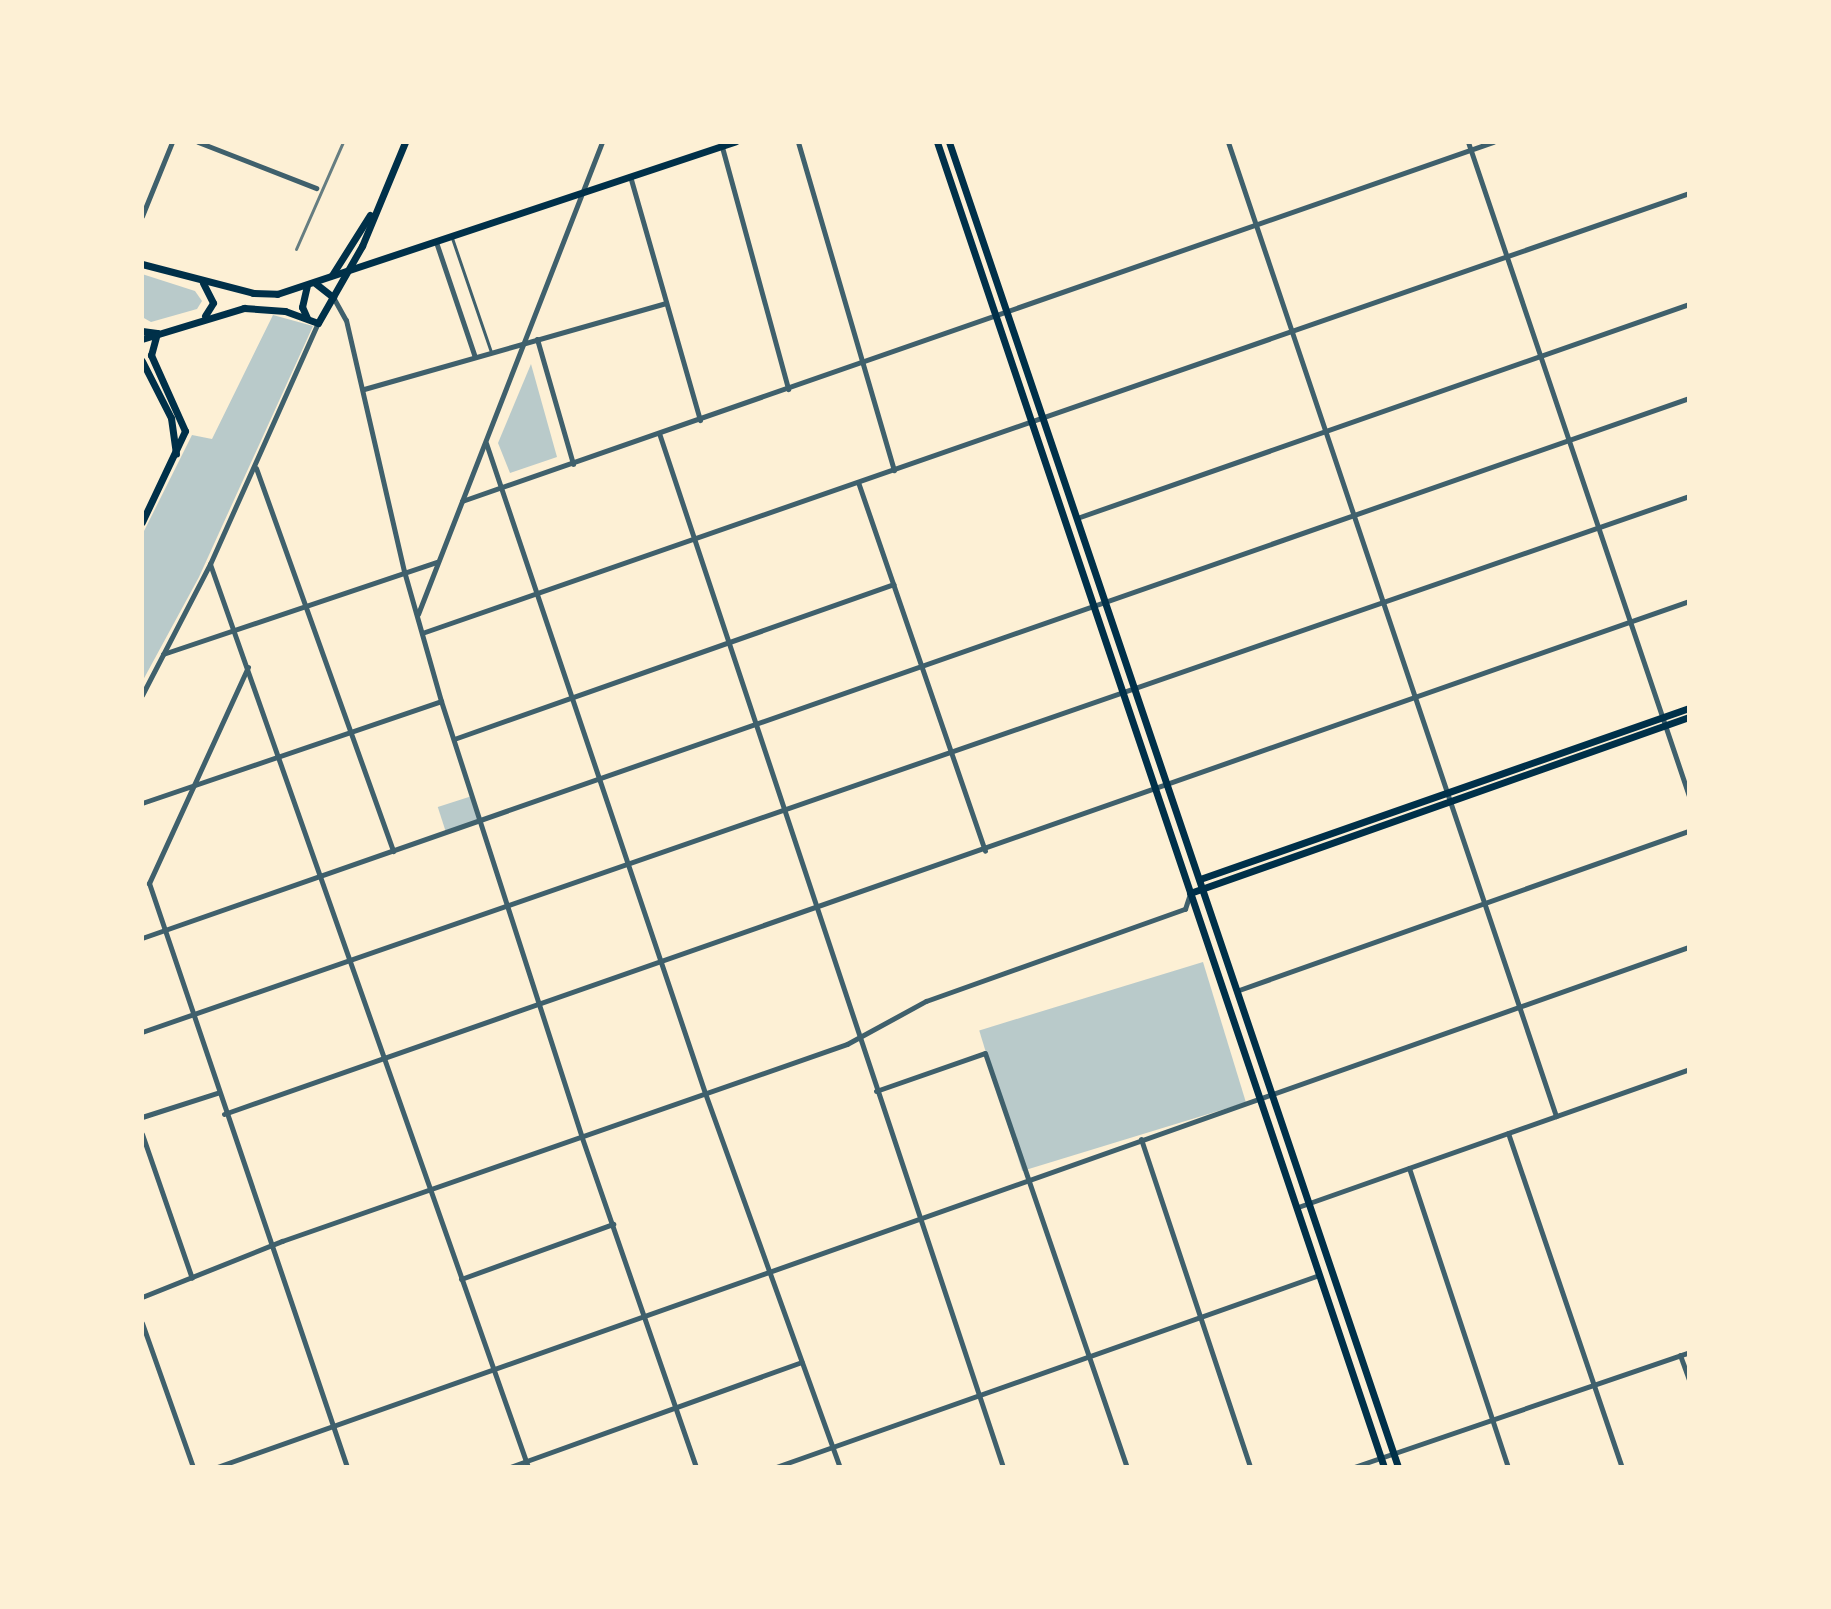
<!DOCTYPE html>
<style>
body{margin:0}
#map{position:relative;width:1831px;height:1609px;overflow:hidden;background:#fdf0d5;font-family:Overpass,sans-serif}
div>[style]{position:absolute}
.green>*{inset:0;background:#b9caca;transform-origin:0 0}
.service>*{height:3px;margin:-1.5px;padding:0 1.5px;transform-origin:1.5px;border-radius:1.5px;background:#3f606c}
.minor>*{height:5px;margin:-2.5px;padding:0 2.5px;transform-origin:2.5px;border-radius:2.5px;background:#3f606c}
.secondary>*{height:7px;margin:-3.5px;padding:0 3.5px;transform-origin:3.5px;border-radius:3.5px;background:#003049}
.rail>*{height:3px;margin:-1.5px;padding:0 1.5px;transform-origin:1.5px;border-radius:1.5px;background:#657d81}
span{translate:-50% -50%;white-space:nowrap;text-align:center;line-height:1.15;-webkit-text-stroke:6px #fdf0d5;paint-order:stroke}
.frame{position:absolute;inset:0;border:144px solid #fdf0d5;pointer-events:none}
</style>
<div id="map">
<div class="green">
<i style="clip-path:polygon(142px 274px,195px 291px,202px 301px,197px 309px,151px 322px,142px 317px)"></i>
<i style="clip-path:polygon(273px 315px,313px 326px,199px 577px,142px 682px,142px 535px,192px 435px,212px 439px)"></i>
<i style="clip-path:polygon(531px 364px,557px 457px,510px 473px,498px 443px)"></i>
<i style="left:472px;top:796px;width:26px;height:36px;rotate:72deg"></i>
<i style="left:1203px;top:962px;width:147px;height:234px;rotate:73deg"></i>
</div>
<div class="service">
<i style="left:452px;top:238px;width:120px;rotate:71.1deg"></i>
</div>
<div class="minor">
<i style="left:198px;top:142px;width:127px;rotate:21.3deg"></i>
<i style="left:798px;top:142px;width:342px;rotate:73.7deg"></i>
<i style="left:1228px;top:142px;width:1028px;rotate:71.39deg"></i>
<i style="left:1468px;top:142px;width:690px;rotate:71.33deg"></i>
<i style="left:722px;top:147px;width:251px;rotate:74.7deg"></i>
<i style="left:630px;top:176px;width:254px;rotate:74deg"></i>
<i style="left:142px;top:216px;width:80px;rotate:-67.9deg"></i>
<i style="left:436px;top:242px;width:121px;rotate:71.3deg"></i>
<i style="left:333px;top:297px;width:26px;rotate:61deg"></i>
<i style="left:346px;top:320px;width:258px;rotate:77deg"></i>
<i style="left:404px;top:571px;width:135px;rotate:74.1deg"></i>
<i style="left:441px;top:701px;width:456px;rotate:72.1deg"></i>
<i style="left:581px;top:1135px;width:351px;rotate:70.9deg"></i>
<i style="left:537px;top:339px;width:130px;rotate:73.9deg"></i>
<i style="left:364px;top:389px;width:314px;rotate:-15.9deg"></i>
<i style="left:659px;top:433px;width:1090px;rotate:71.6deg"></i>
<i style="left:486px;top:443px;width:686px;rotate:71.38deg"></i>
<i style="left:705px;top:1093px;width:398px;rotate:70.2deg"></i>
<i style="left:256px;top:468px;width:407px;rotate:70.3deg"></i>
<i style="left:858px;top:482px;width:390px;rotate:71deg"></i>
<i style="left:462px;top:501px;width:1092px;rotate:-19.2deg"></i>
<i style="left:1077px;top:518px;width:648px;rotate:-19.27deg"></i>
<i style="left:210px;top:564px;width:957px;rotate:70.6deg"></i>
<i style="left:418px;top:614px;width:507px;rotate:-68.7deg"></i>
<i style="left:422px;top:633px;width:1341px;rotate:-19.15deg"></i>
<i style="left:163px;top:654px;width:289px;rotate:-18.6deg"></i>
<i style="left:248px;top:667px;width:238px;rotate:114.6deg"></i>
<i style="left:149px;top:883px;width:617px;rotate:71.27deg"></i>
<i style="left:142px;top:695px;width:148px;rotate:-62.6deg"></i>
<i style="left:210px;top:564px;width:264px;rotate:-65.9deg"></i>
<i style="left:454px;top:739px;width:466px;rotate:-19.4deg"></i>
<i style="left:142px;top:803px;width:316px;rotate:-18.8deg"></i>
<i style="left:142px;top:938px;width:1639px;rotate:-19.24deg"></i>
<i style="left:1239px;top:990px;width:477px;rotate:-19.5deg"></i>
<i style="left:142px;top:1032px;width:1637px;rotate:-19.11deg"></i>
<i style="left:876px;top:1091px;width:115px;rotate:-19.2deg"></i>
<i style="left:985px;top:1053px;width:438px;rotate:71.1deg"></i>
<i style="left:224px;top:1114px;width:1552px;rotate:-19.3deg"></i>
<i style="left:142px;top:1117px;width:79px;rotate:-17.7deg"></i>
<i style="left:1508px;top:1133px;width:353px;rotate:71.2deg"></i>
<i style="left:142px;top:1134px;width:152px;rotate:70.9deg"></i>
<i style="left:1141px;top:1139px;width:346px;rotate:71.6deg"></i>
<i style="left:1409px;top:1168px;width:315px;rotate:71.7deg"></i>
<i style="left:1298px;top:1207px;width:415px;rotate:-19.4deg"></i>
<i style="left:461px;top:1279px;width:162px;rotate:-19.9deg"></i>
<i style="left:142px;top:1297px;width:151px;rotate:-21.8deg"></i>
<i style="left:282px;top:1241px;width:598px;rotate:-19.22deg"></i>
<i style="left:847px;top:1044px;width:90px;rotate:-28.6deg"></i>
<i style="left:926px;top:1001px;width:275px;rotate:-19.6deg"></i>
<i style="left:1185px;top:909px;width:16px;rotate:-72deg"></i>
<i style="left:142px;top:1323px;width:153px;rotate:70.5deg"></i>
<i style="left:1680px;top:1355px;width:27px;rotate:70deg"></i>
<i style="left:217px;top:1467px;width:1561px;rotate:-19.46deg"></i>
<i style="left:510px;top:1467px;width:310px;rotate:-19.8deg"></i>
<i style="left:776px;top:1467px;width:576px;rotate:-19.47deg"></i>
<i style="left:1354px;top:1467px;width:354px;rotate:-18.9deg"></i>
</div>
<div class="secondary">
<i style="left:937px;top:142px;width:1398px;rotate:71.36deg"></i>
<i style="left:949px;top:142px;width:1399px;rotate:71.28deg"></i>
<i style="left:142px;top:264px;width:115px;rotate:14.6deg"></i>
<i style="left:253px;top:293px;width:24px;rotate:2deg"></i>
<i style="left:277px;top:294px;width:483px;rotate:-18.4deg"></i>
<i style="left:332px;top:275px;width:71px;rotate:-57.7deg"></i>
<i style="left:203px;top:283px;width:22px;rotate:63deg"></i>
<i style="left:213px;top:303px;width:15px;rotate:122deg"></i>
<i style="left:315px;top:283px;width:23px;rotate:38deg"></i>
<i style="left:307px;top:318px;width:12px;rotate:-114deg"></i>
<i style="left:302px;top:307px;width:22px;rotate:-77deg"></i>
<i style="left:142px;top:331px;width:15px;rotate:8deg"></i>
<i style="left:157px;top:333px;width:23px;rotate:105deg"></i>
<i style="left:151px;top:355px;width:83px;rotate:65.9deg"></i>
<i style="left:185px;top:431px;width:101px;rotate:115.3deg"></i>
<i style="left:142px;top:339px;width:107px;rotate:-16.9deg"></i>
<i style="left:244px;top:308px;width:41px;rotate:4.2deg"></i>
<i style="left:285px;top:311px;width:35px;rotate:20deg"></i>
<i style="left:318px;top:323px;width:89px;rotate:-60.3deg"></i>
<i style="left:362px;top:246px;width:113px;rotate:-67.5deg"></i>
<i style="left:142px;top:361px;width:64px;rotate:63deg"></i>
<i style="left:171px;top:418px;width:36px;rotate:82deg"></i>
<i style="left:1200px;top:879px;width:518px;rotate:-19.27deg"></i>
<i style="left:1190px;top:893px;width:529px;rotate:-19.43deg"></i>
</div>
<div class="rail">
<i style="left:296px;top:249px;width:117px;rotate:-66.3deg"></i>
</div>
<div class="frame"></div>
</div>
